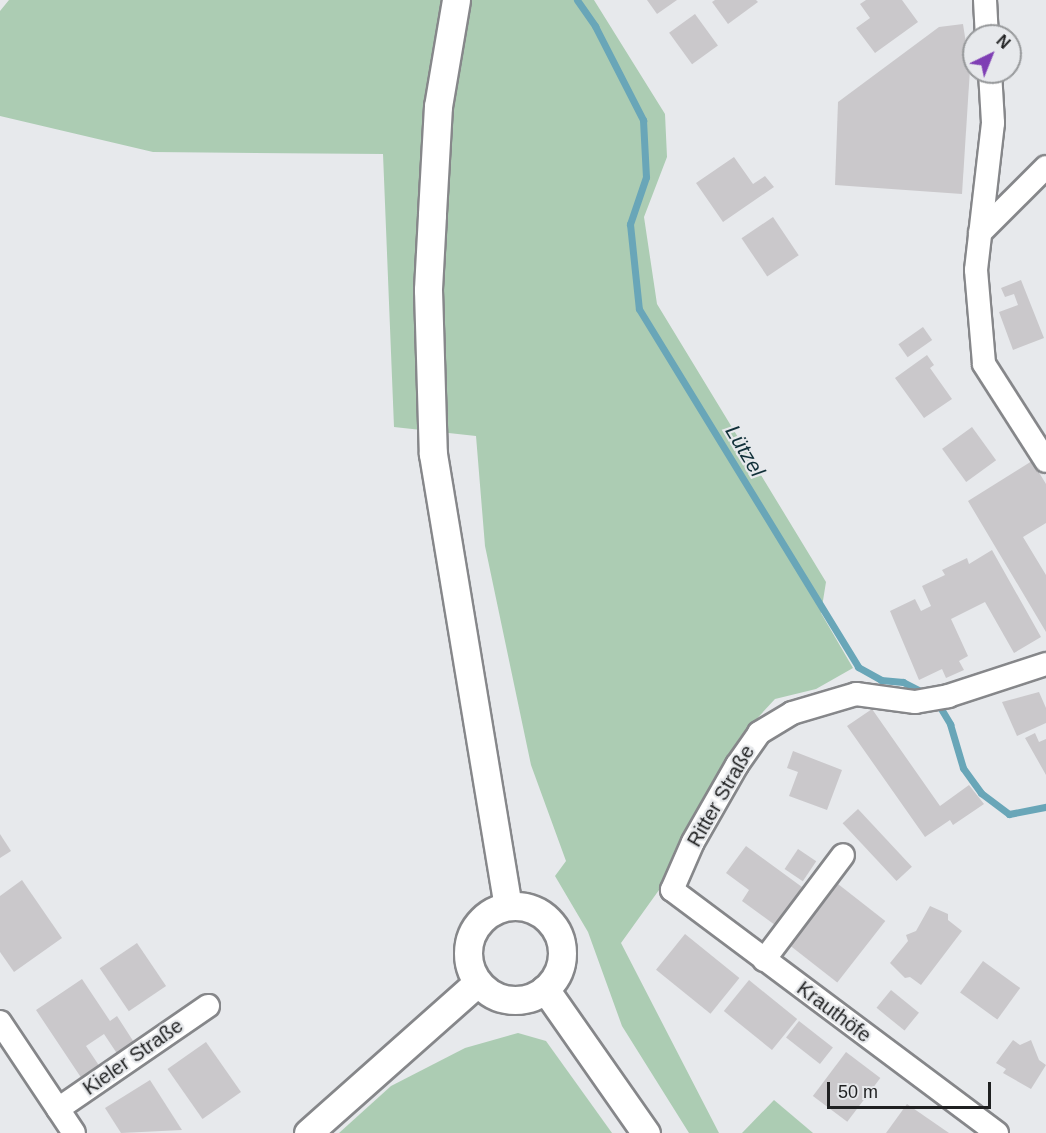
<!DOCTYPE html>
<meta charset="utf-8">
<style>
body{margin:0}
#map{position:relative;width:1046px;height:1133px;overflow:hidden;background:#e7e9ec;font-family:Helvetica,sans-serif}
div>[style]{position:absolute}
.green>*{inset:0;background:#acccb3}
.stream>*{height:7px;margin:-3.5px;padding:0 3.5px;transform-origin:3.5px;border-radius:3.5px;background:#69a6b8}
.building>*{inset:0;background:#cac8cb;transform-origin:0 0}
.roads{filter:drop-shadow(2px 0 #86878a) drop-shadow(-2px 0 #86878a) drop-shadow(0 2px #86878a) drop-shadow(0 -2px #86878a)}
.minor>*{height:22px;margin:-11px;padding:0 11px;transform-origin:11px;border-radius:11px;background:#fff}
.major>*{height:27px;margin:-13.5px;padding:0 13.5px;transform-origin:13.5px;border-radius:13.5px;background:#fff}
.major>.ring{margin:-13.5px;padding:0;box-sizing:content-box;background:none;border:27px solid #fff;border-radius:50%}
span{translate:-50% -50%;white-space:nowrap;text-align:center;line-height:1.15;-webkit-text-stroke:4.5px #e7e9ec;paint-order:stroke}
.street-label{font-size:20px;color:#1f2021}
.water-label{font-size:21px;color:#113039;font-style:italic}
.north{position:absolute;left:962px;top:24px;width:60px;height:60px;box-sizing:border-box;background:#e7e9ec;border:2px solid #97999b;border-radius:50%;rotate:43deg;font-size:16px;font-weight:700;line-height:24px;text-align:center;color:#1f2021}
.north::after{content:'';display:block;margin:auto;width:21px;height:27px;background:#7f3fb4;clip-path:polygon(50% 0,100% 100%,50% 72%,0 100%)}
.scale{position:absolute;left:827px;top:1082px;width:164px;height:27px;box-sizing:border-box;border:3px solid #1f2021;border-top:0;padding-left:8px;font-size:18px;line-height:21px;white-space:nowrap;color:#1f2021;-webkit-text-stroke:4px #e7e9ec;paint-order:stroke}
</style>
<div id="map">
<div class="green">
<i style="clip-path:polygon(9px 0,594px 0,665px 114px,667px 157px,644px 217px,657px 304px,826px 582px,821px 613px,853px 668px,816px 689px,775px 699px,740px 737px,713px 780px,659px 890px,621px 943px,719px 1133px,689px 1133px,622px 1026px,588px 932px,555px 876px,566px 861px,531px 765px,485px 546px,476px 436px,394px 427px,383px 154px,153px 152px,0 116px,0 11px)"></i>
<i style="clip-path:polygon(518px 1033px,546px 1041px,612px 1133px,339px 1133px,391px 1086px,465px 1048px)"></i>
<i style="clip-path:polygon(774px 1100px,813px 1133px,742px 1133px)"></i>
</div>
<div class="stream">
<i style="left:577px;top:0;width:32px;rotate:55deg"></i>
<i style="left:595px;top:26px;width:106px;rotate:62.9deg"></i>
<i style="left:643px;top:120px;width:57px;rotate:87deg"></i>
<i style="left:646px;top:177px;width:50px;rotate:108.8deg"></i>
<i style="left:630px;top:224px;width:85px;rotate:84deg"></i>
<i style="left:639px;top:309px;width:420px;rotate:58.5deg"></i>
<i style="left:858px;top:667px;width:26px;rotate:29deg"></i>
<i style="left:881px;top:680px;width:22px;rotate:5deg"></i>
<i style="left:903px;top:682px;width:27px;rotate:27deg"></i>
<i style="left:937px;top:702px;width:26px;rotate:59deg"></i>
<i style="left:950px;top:724px;width:46px;rotate:73.5deg"></i>
<i style="left:963px;top:768px;width:31px;rotate:54deg"></i>
<i style="left:981px;top:793px;width:35px;rotate:37deg"></i>
<i style="left:1009px;top:814px;width:38px;rotate:-11deg"></i>
</div>
<div class="building">
<i style="clip-path:polygon(647px 0,677px 0,657px 14px)"></i>
<i style="clip-path:polygon(715px 0,756px 0,758px 2px,728px 24px,712px 2px)"></i>
<i style="clip-path:polygon(866px 0,902px 0,918px 22px,875px 53px,856px 28px,870px 18px,860px 4px)"></i>
<i style="left:695px;top:14px;width:39px;height:32px;rotate:54deg"></i>
<i style="clip-path:polygon(963px 24px,970px 69px,962px 194px,835px 185px,838px 102px,939px 27px)"></i>
<i style="clip-path:polygon(734px 157px,753px 184px,765px 176px,774px 187px,723px 222px,696px 183px)"></i>
<i style="left:773px;top:217px;width:46px;height:38px;rotate:56deg"></i>
<i style="clip-path:polygon(1021px 280px,1044px 338px,1013px 350px,999px 312px,1018px 305px,1014px 294px,1005px 297px,1001px 288px)"></i>
<i style="left:923px;top:327px;width:16px;height:30px;rotate:55deg"></i>
<i style="clip-path:polygon(927px 355px,934px 365px,930px 368px,952px 399px,924px 418px,895px 378px)"></i>
<i style="left:972px;top:427px;width:41px;height:37px;rotate:54deg"></i>
<i style="clip-path:polygon(1032px 461px,1046px 484px,1046px 523px,1023px 537px,1046px 575px,1046px 632px,968px 501px)"></i>
<i style="clip-path:polygon(992px 550px,1041px 637px,1014px 653px,985px 602px,951px 619px,968px 656px,959px 661px,964px 670px,946px 678px,942px 669px,919px 680px,890px 611px,915px 599px,921px 611px,931px 606px,922px 586px,945px 575px,942px 570px,967px 558px,969px 564px)"></i>
<i style="clip-path:polygon(1039px 692px,1046px 708px,1046px 723px,1017px 736px,1002px 702px)"></i>
<i style="clip-path:polygon(872px 709px,940px 806px,969px 785px,984px 804px,953px 825px,950px 820px,925px 837px,847px 726px)"></i>
<i style="clip-path:polygon(1035px 733px,1039px 742px,1046px 739px,1046px 775px,1025px 738px)"></i>
<i style="clip-path:polygon(793px 751px,842px 770px,827px 810px,789px 796px,798px 772px,787px 768px)"></i>
<i style="left:858px;top:809px;width:79px;height:21px;rotate:47deg"></i>
<i style="clip-path:polygon(0 834px,11px 851px,0 858px)"></i>
<i style="clip-path:polygon(746px 846px,802px 887px,775px 925px,742px 901px,749px 890px,726px 873px)"></i>
<i style="left:798px;top:849px;width:22px;height:24px;rotate:34deg"></i>
<i style="clip-path:polygon(22px 880px,62px 938px,14px 972px,0 952px,0 896px)"></i>
<i style="left:838px;top:884px;width:60px;height:78px;rotate:38deg"></i>
<i style="clip-path:polygon(930px 906px,948px 914px,948px 920px,962px 931px,921px 985px,910px 977px,905px 978px,890px 963px,908px 941px,906px 935px,916px 931px)"></i>
<i style="left:685px;top:934px;width:70px;height:46px;rotate:39deg"></i>
<i style="left:137px;top:943px;width:52px;height:45px;rotate:56deg"></i>
<i style="left:983px;top:961px;width:46px;height:39px;rotate:36deg"></i>
<i style="clip-path:polygon(82px 979px,110px 1021px,117px 1016px,137px 1047px,120px 1058px,104px 1034px,86px 1046px,102px 1070px,84px 1082px,36px 1010px)"></i>
<i style="left:749px;top:980px;width:62px;height:40px;rotate:39deg"></i>
<i style="left:891px;top:990px;width:36px;height:23px;rotate:39deg"></i>
<i style="left:799px;top:1021px;width:43px;height:21px;rotate:38deg"></i>
<i style="clip-path:polygon(1013px 1040px,1020px 1045px,1031px 1040px,1039px 1060px,1046px 1065px,1031px 1089px,1003px 1073px,1006px 1069px,996px 1063px)"></i>
<i style="left:206px;top:1042px;width:61px;height:47px;rotate:55deg"></i>
<i style="left:846px;top:1052px;width:43px;height:55px;rotate:37deg"></i>
<i style="clip-path:polygon(150px 1080px,182px 1130px,121px 1133px,105px 1108px)"></i>
<i style="clip-path:polygon(907px 1104px,949px 1133px,886px 1133px)"></i>
</div>
<div class="roads">
<div class="minor">
<i style="left:985px;top:0;width:36px;rotate:87deg"></i>
<i style="left:990px;top:72px;width:51px;rotate:86.6deg"></i>
<i style="left:993px;top:123px;width:148px;rotate:96.6deg"></i>
<i style="left:976px;top:270px;width:94px;rotate:85.1deg"></i>
<i style="left:984px;top:364px;width:115px;rotate:57.4deg"></i>
<i style="left:980px;top:233px;width:93px;rotate:-45deg"></i>
<i style="left:764px;top:960px;width:131px;rotate:-53deg"></i>
<i style="left:0;top:1022px;width:133px;rotate:56.3deg"></i>
<i style="left:58px;top:1109px;width:182px;rotate:-34.5deg"></i>
<i style="left:997px;top:1133px;width:406px;rotate:-143.2deg"></i>
<i style="left:672px;top:890px;width:52px;rotate:-66.4deg"></i>
<i style="left:693px;top:842px;width:89px;rotate:-60.3deg"></i>
<i style="left:737px;top:765px;width:39px;rotate:-55deg"></i>
<i style="left:759px;top:733px;width:39px;rotate:-31deg"></i>
<i style="left:792px;top:713px;width:67px;rotate:-16.5deg"></i>
<i style="left:856px;top:694px;width:60px;rotate:7.7deg"></i>
<i style="left:915px;top:702px;width:34px;rotate:-10deg"></i>
<i style="left:948px;top:696px;width:103px;rotate:-18.1deg"></i>
</div>
<div class="major">
<i style="left:456px;top:0;width:108px;rotate:99.6deg"></i>
<i style="left:438px;top:106px;width:109px;rotate:93.2deg"></i>
<i style="left:432px;top:215px;width:75px;rotate:93.1deg"></i>
<i style="left:428px;top:290px;width:164px;rotate:88.3deg"></i>
<i style="left:433px;top:454px;width:458px;rotate:80.6deg"></i>
<i class="ring" style="left:468px;top:906px;width:67px;height:67px"></i>
<i style="left:545px;top:989px;width:176px;rotate:55deg"></i>
<i style="left:308px;top:1133px;width:227px;rotate:-41.6deg"></i>
</div>
</div>
<div class="street-label">
<span style="left:721px;top:796px;rotate:-60deg">Ritter Straße</span>
<span style="left:834px;top:1012px;rotate:37deg">Krauthöfe</span>
<span style="left:133px;top:1057px;rotate:-35deg">Kieler Straße</span>
</div>
<div class="water-label">
<span style="left:745px;top:451px;rotate:59deg">Lützel</span>
</div>
<div class="north">N</div>
<div class="scale">50 m</div>
</div>
